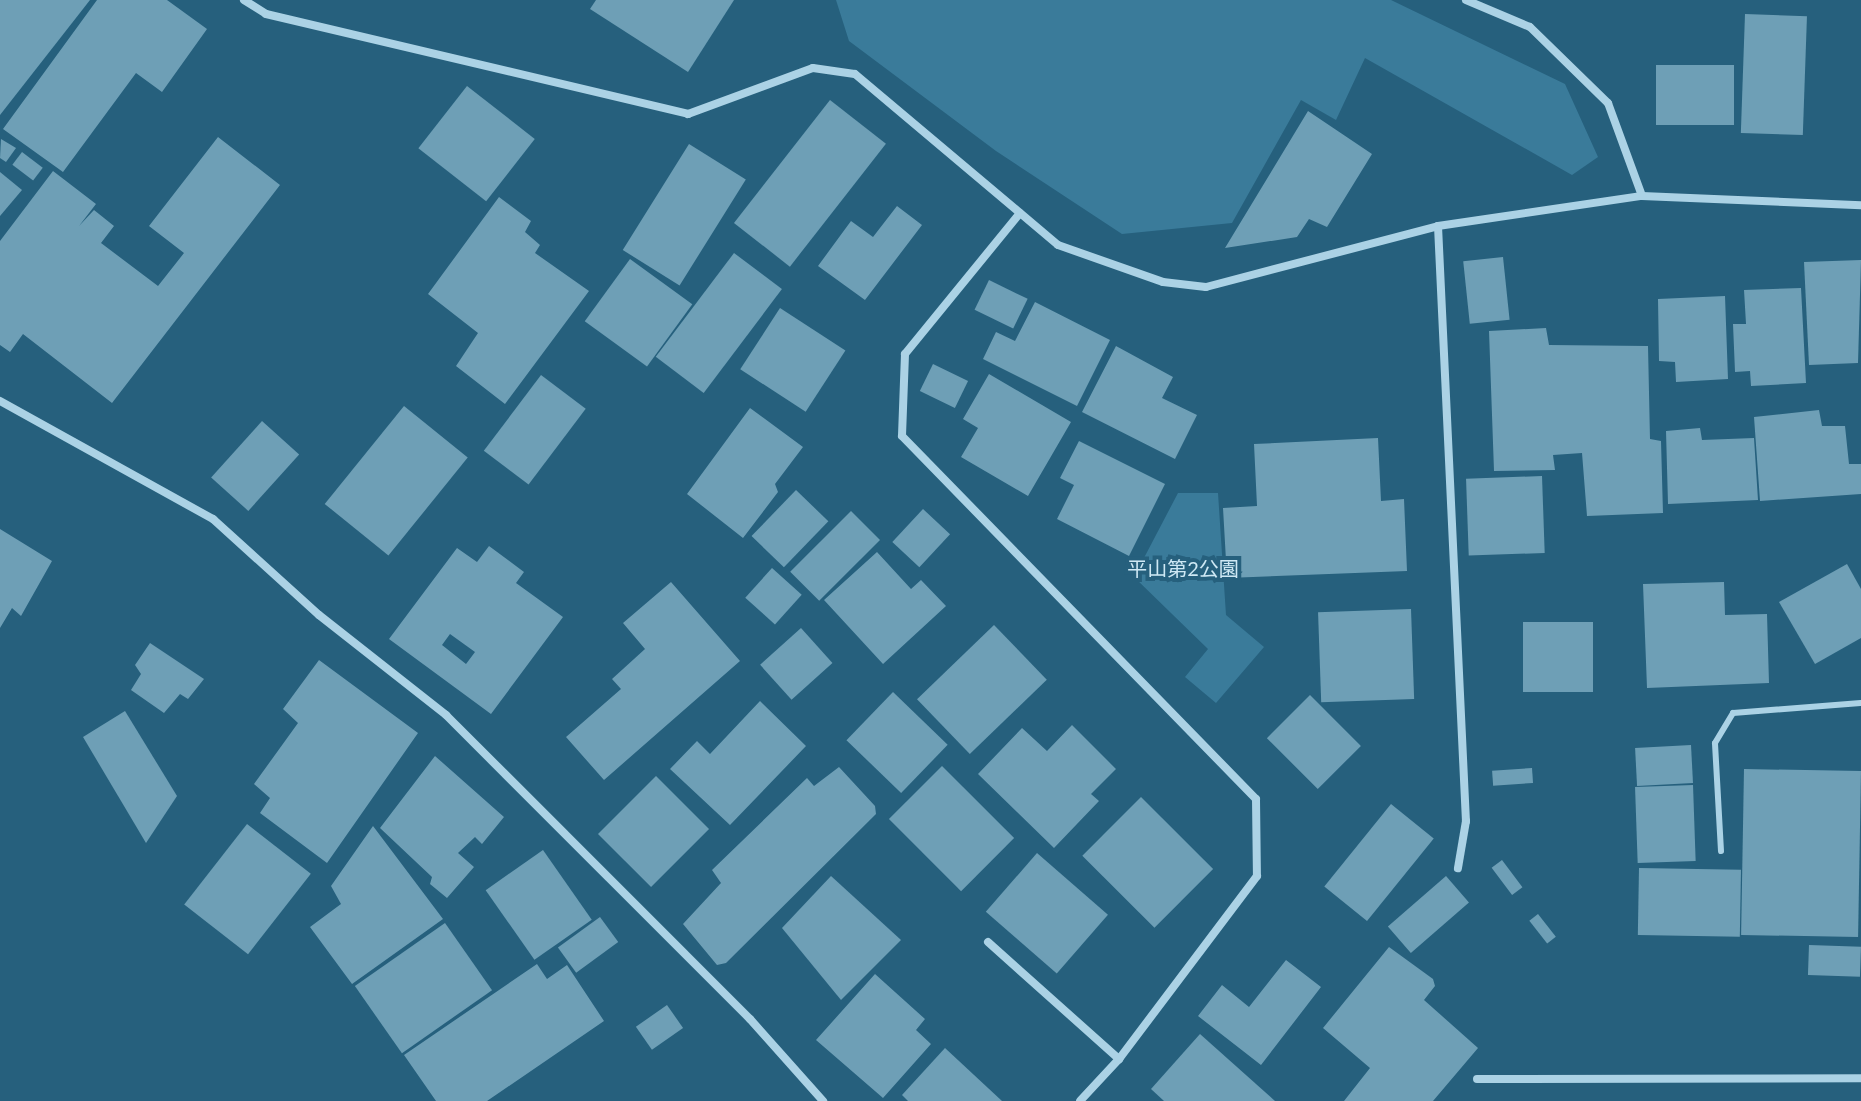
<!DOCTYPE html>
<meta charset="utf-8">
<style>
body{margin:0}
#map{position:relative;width:1861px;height:1101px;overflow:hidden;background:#26607d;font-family:Lato,"Noto Sans JP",sans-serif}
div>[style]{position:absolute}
.green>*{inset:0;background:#3a7b9a}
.building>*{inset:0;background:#6e9fb6;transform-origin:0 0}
.lane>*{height:6px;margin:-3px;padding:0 3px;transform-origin:3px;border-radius:3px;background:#abd2e5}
.street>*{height:8px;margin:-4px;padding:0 4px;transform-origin:4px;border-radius:4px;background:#abd2e5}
span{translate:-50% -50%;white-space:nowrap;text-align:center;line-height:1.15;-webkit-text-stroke:8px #26607d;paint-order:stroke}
.park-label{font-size:20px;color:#cee8f4}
</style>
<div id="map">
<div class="green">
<i style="clip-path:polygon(836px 0,1391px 0,1565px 84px,1598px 157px,1572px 175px,1365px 58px,1336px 120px,1301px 100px,1232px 223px,1122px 234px,996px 151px,849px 41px)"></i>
<i style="clip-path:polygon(1178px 493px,1218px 493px,1226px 615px,1264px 647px,1216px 703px,1185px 677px,1208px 649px,1134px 577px)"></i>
</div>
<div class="building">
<i style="clip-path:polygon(0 0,90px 0,0 115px)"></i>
<i style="clip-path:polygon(97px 0,167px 0,207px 29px,162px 92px,136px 73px,63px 172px,3px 129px)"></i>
<i style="clip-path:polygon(596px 0,734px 0,688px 72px,590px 9px)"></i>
<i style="left:1745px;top:14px;width:62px;height:119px;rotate:2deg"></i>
<i style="left:1656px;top:65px;width:78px;height:60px"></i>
<i style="left:467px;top:86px;width:86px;height:79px;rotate:38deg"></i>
<i style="left:830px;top:100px;width:71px;height:156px;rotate:38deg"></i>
<i style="clip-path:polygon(1308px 111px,1372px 154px,1327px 227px,1309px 219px,1297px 237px,1225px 248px)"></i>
<i style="clip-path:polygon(218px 137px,280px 185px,112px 403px,23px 334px,10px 352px,0 345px,0 241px,53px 171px,96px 204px,79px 226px,94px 210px,114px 226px,101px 243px,158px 286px,184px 253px,149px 226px)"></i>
<i style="clip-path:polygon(1px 139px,16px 148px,6px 162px,0 158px)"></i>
<i style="left:689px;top:144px;width:67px;height:125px;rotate:32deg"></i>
<i style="left:22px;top:152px;width:26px;height:16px;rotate:37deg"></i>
<i style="clip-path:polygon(0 172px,22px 190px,0 216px)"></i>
<i style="clip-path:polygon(499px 197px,531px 221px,525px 232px,540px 245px,535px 253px,589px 291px,505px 404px,456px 366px,478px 333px,428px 294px)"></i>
<i style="clip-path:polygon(897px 206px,922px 225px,865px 300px,818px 266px,851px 221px,873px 237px)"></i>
<i style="left:734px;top:253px;width:60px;height:130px;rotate:37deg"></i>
<i style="left:1503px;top:257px;width:63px;height:40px;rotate:84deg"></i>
<i style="left:630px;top:259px;width:77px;height:77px;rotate:36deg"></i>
<i style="clip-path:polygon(1861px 260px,1858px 363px,1809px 365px,1804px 262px)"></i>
<i style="left:989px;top:280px;width:43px;height:33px;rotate:26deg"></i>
<i style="clip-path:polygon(1801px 288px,1806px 383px,1751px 386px,1750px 371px,1735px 372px,1733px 324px,1746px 324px,1744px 290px)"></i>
<i style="clip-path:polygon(1725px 296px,1728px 379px,1676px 382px,1675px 362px,1659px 361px,1658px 299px)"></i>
<i style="clip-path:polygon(1035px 302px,1110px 340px,1077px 406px,983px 359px,996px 332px,1015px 341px)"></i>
<i style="left:780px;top:308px;width:78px;height:73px;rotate:33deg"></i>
<i style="clip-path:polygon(1546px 328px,1549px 345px,1648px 346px,1650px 439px,1661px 441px,1663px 513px,1587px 516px,1582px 453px,1553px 455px,1555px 470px,1494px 471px,1489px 331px)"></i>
<i style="clip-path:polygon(1116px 346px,1173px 377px,1162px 398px,1197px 415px,1175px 459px,1082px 412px)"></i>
<i style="left:933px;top:364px;width:39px;height:30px;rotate:26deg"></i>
<i style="clip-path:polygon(989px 374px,1071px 422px,1028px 496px,961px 457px,978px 428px,963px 419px)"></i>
<i style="left:541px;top:375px;width:56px;height:95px;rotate:37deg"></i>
<i style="left:404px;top:406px;width:82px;height:126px;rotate:39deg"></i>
<i style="clip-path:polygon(750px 408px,803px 447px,775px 484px,778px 492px,743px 538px,687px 494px)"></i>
<i style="clip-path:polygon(1819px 410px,1822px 426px,1845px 426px,1849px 464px,1861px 464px,1861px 494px,1760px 501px,1754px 417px)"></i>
<i style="left:262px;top:421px;width:50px;height:76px;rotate:42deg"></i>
<i style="clip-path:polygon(1700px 428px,1702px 440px,1754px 438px,1758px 500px,1668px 504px,1666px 431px)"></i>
<i style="clip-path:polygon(1378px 438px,1381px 501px,1404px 499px,1407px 571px,1227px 578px,1223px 508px,1257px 506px,1254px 444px)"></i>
<i style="clip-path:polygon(1079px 441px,1165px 484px,1129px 556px,1057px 519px,1074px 485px,1060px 478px)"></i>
<i style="left:1542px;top:476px;width:77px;height:76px;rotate:88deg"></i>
<i style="left:796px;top:490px;width:45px;height:64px;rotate:44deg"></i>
<i style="left:923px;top:509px;width:37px;height:45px;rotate:43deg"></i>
<i style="left:851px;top:511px;width:41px;height:86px;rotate:45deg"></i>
<i style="clip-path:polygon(0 529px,52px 561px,21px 616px,12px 608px,0 628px)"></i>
<i style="clip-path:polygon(evenodd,489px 546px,524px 572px,516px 583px,563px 617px,491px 714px,389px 639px,457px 548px,477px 562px,489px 546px,450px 634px,475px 652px,466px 664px,442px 645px,450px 634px)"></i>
<i style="clip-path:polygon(877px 552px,911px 589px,921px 580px,946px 606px,883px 664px,824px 600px)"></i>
<i style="clip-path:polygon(1847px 564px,1861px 589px,1861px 638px,1815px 664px,1779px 602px)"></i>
<i style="left:772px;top:568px;width:40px;height:40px;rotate:42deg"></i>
<i style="clip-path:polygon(671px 582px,740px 661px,604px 780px,566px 737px,621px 689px,612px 679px,645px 649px,623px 623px)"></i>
<i style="clip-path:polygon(1724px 582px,1725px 615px,1767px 614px,1769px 683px,1647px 688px,1643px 584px)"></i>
<i style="left:1411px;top:609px;width:90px;height:93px;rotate:88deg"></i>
<i style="left:1523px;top:622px;width:70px;height:70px"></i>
<i style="left:994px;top:625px;width:76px;height:107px;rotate:46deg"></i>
<i style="left:801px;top:628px;width:47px;height:55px;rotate:48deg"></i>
<i style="clip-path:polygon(150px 643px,204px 679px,188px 699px,180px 694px,164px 713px,131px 690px,141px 674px,135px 665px)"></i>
<i style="clip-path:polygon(319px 660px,418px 733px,327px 863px,260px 813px,270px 798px,254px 784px,298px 723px,283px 709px)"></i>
<i style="left:893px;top:692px;width:76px;height:67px;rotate:44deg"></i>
<i style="left:1310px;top:695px;width:72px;height:61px;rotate:45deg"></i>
<i style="clip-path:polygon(760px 701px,806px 746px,730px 825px,670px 769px,697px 741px,710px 754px)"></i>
<i style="clip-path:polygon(125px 711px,177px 796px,146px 843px,83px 737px)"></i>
<i style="clip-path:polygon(1072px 725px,1116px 769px,1091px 794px,1099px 801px,1054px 848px,978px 774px,1022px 728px,1047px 751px)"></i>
<i style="left:1691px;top:745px;width:38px;height:56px;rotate:87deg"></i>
<i style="clip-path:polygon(435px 756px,504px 817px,482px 844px,475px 837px,458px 853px,474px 867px,447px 898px,430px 884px,432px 877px,380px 828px)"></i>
<i style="left:942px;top:766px;width:102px;height:75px;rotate:45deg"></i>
<i style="clip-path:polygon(839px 767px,875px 806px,876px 814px,726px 963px,717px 965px,683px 924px,721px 883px,712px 870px,807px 778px,814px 786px)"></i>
<i style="left:1532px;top:768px;width:15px;height:40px;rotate:86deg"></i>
<i style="left:1744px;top:769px;width:117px;height:166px;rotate:1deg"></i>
<i style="left:656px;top:776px;width:75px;height:82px;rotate:45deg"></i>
<i style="left:1693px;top:785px;width:76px;height:58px;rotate:88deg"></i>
<i style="left:1141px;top:797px;width:102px;height:83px;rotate:45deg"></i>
<i style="left:1391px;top:804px;width:55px;height:106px;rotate:39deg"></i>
<i style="left:247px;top:824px;width:81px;height:102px;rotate:38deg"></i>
<i style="clip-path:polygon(373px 826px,443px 919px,352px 984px,310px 927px,341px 904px,331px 886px)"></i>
<i style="left:543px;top:850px;width:85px;height:70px;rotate:55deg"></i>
<i style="left:1037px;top:853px;width:94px;height:78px;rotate:41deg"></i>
<i style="left:1502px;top:860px;width:34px;height:13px;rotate:53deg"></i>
<i style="left:1639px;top:868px;width:102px;height:67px;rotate:1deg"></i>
<i style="clip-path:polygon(831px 876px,901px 940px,841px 1000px,782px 928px)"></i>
<i style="left:1446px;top:876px;width:35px;height:77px;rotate:49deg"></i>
<i style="left:1538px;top:914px;width:29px;height:11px;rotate:52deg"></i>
<i style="left:600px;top:917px;width:31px;height:52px;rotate:54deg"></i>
<i style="left:445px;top:923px;width:82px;height:110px;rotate:55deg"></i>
<i style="left:1809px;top:945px;width:52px;height:30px;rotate:2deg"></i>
<i style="clip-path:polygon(1389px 947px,1433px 979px,1435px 986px,1424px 1000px,1478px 1048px,1433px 1101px,1344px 1101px,1370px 1068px,1323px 1028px)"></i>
<i style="clip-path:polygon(1286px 960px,1321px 987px,1261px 1065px,1198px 1016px,1222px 985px,1249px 1007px)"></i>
<i style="clip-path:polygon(537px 964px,547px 979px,567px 965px,604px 1021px,487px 1101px,436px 1101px,404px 1055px)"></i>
<i style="clip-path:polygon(875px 974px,925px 1019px,916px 1030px,931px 1044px,883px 1098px,816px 1040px)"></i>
<i style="left:667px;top:1005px;width:28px;height:38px;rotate:55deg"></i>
<i style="clip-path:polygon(1200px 1034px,1275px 1101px,1164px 1101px,1151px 1089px)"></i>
<i style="clip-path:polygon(945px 1048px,1002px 1101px,908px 1101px,902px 1095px)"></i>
</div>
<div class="lane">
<i style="left:1721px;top:851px;width:108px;rotate:-93.2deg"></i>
<i style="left:1715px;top:743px;width:35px;rotate:-59deg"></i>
<i style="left:1733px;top:713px;width:128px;rotate:-4.5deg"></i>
</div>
<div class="street">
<i style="left:244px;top:0;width:26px;rotate:32deg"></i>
<i style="left:266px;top:14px;width:434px;rotate:13.3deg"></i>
<i style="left:688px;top:114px;width:133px;rotate:-20.2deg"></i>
<i style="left:813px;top:68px;width:42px;rotate:8.1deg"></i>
<i style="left:855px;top:74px;width:265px;rotate:40.1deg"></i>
<i style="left:1058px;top:245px;width:111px;rotate:19.4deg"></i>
<i style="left:1163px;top:282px;width:43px;rotate:6.6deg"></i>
<i style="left:1206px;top:287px;width:240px;rotate:-14.7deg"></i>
<i style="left:1438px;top:226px;width:206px;rotate:-8.4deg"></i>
<i style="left:1642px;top:196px;width:219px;rotate:2.4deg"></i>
<i style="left:1466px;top:0;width:69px;rotate:22.9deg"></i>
<i style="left:1530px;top:27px;width:109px;rotate:44.3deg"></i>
<i style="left:1608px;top:103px;width:99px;rotate:69.9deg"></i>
<i style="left:1020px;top:213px;width:182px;rotate:129.2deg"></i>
<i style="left:905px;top:354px;width:82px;rotate:92.1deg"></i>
<i style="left:902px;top:436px;width:507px;rotate:45.72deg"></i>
<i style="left:1256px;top:799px;width:77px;rotate:89.3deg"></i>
<i style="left:1257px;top:876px;width:229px;rotate:127deg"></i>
<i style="left:1119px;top:1059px;width:57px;rotate:132.9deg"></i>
<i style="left:1438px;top:226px;width:596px;rotate:87.31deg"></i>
<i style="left:1466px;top:821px;width:48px;rotate:99.7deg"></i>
<i style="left:0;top:401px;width:244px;rotate:29deg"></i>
<i style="left:213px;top:519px;width:143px;rotate:42.2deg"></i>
<i style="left:319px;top:615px;width:162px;rotate:38.2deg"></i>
<i style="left:446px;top:715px;width:430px;rotate:45deg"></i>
<i style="left:750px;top:1019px;width:110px;rotate:48.3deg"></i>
<i style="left:988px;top:942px;width:176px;rotate:41.8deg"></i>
<i style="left:1477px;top:1079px;width:384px;rotate:-0.1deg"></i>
</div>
<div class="park-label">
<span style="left:1183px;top:568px">平山第2公園</span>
</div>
</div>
